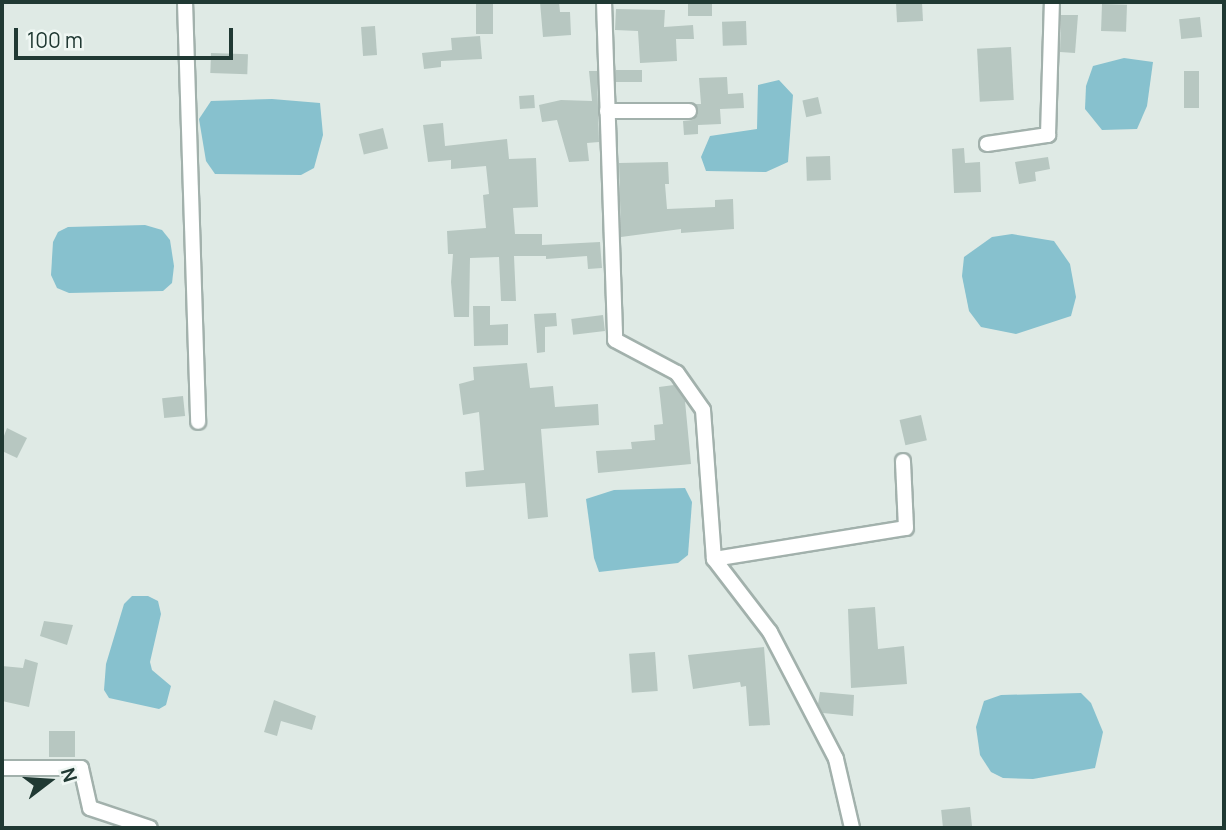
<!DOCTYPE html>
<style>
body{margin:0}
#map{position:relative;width:1226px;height:830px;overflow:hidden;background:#dfeae5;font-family:Manrope,sans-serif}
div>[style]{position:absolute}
.water>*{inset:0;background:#87c1ce}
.building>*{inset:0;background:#b7c7c1;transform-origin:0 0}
.roads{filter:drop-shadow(2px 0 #a2b1ac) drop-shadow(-2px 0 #a2b1ac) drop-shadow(0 2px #a2b1ac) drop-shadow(0 -2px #a2b1ac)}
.minor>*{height:14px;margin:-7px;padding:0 7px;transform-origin:7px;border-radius:7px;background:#fff}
span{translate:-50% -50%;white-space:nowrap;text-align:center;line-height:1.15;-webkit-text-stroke:5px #eff7f3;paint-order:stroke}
.frame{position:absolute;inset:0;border:4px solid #203933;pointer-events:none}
.north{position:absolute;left:14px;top:746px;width:70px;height:70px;-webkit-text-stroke:5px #eff7f3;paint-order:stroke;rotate:73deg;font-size:19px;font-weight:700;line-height:28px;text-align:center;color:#203933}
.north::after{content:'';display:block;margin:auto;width:24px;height:32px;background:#203933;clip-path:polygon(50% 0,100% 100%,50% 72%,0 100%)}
.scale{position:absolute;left:14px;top:28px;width:219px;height:32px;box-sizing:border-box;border:4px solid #203933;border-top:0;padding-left:9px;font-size:21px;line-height:24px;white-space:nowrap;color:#203933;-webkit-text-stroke:5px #eff7f3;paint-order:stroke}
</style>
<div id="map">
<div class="water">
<i style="clip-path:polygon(1124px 58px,1153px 62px,1147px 106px,1137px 129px,1102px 130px,1085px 109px,1086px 86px,1093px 66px)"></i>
<i style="clip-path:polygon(779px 80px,793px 95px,788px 162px,766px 172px,706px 171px,701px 157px,710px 136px,757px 129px,758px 85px)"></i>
<i style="clip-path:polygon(272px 99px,320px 103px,323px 135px,314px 168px,301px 175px,215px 174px,206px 161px,199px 119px,211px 101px)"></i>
<i style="clip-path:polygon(145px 225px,162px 230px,170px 240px,174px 266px,172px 283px,163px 291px,69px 293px,57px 288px,51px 275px,53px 242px,58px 232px,68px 227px)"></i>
<i style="clip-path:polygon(1012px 234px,1054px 241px,1070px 264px,1076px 297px,1071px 316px,1016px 334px,981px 327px,969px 311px,962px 276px,964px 257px,992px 237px)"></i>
<i style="clip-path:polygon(685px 488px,692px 502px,688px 555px,678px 563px,599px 572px,594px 558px,586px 499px,614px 490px)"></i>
<i style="clip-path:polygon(132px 596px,148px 596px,158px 601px,161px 614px,150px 662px,152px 670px,171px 686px,166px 705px,159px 709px,109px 698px,104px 690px,106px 664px,124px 604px)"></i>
<i style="clip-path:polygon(1081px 693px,1091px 703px,1103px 732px,1095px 768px,1033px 779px,1003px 778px,991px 772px,980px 755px,976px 727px,984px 701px,1001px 695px)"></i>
</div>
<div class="building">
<i style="left:476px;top:2px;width:17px;height:32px"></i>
<i style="clip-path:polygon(540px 2px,559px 2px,560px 12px,570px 12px,571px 35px,543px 37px)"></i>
<i style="left:688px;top:2px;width:24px;height:14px"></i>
<i style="left:922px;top:2px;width:19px;height:26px;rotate:87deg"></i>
<i style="left:1102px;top:4px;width:25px;height:27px;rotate:2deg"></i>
<i style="clip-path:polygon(616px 9px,665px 10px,664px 27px,693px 25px,694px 39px,676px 39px,677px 61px,640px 63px,638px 31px,615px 30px)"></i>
<i style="clip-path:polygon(1061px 15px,1078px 15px,1075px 53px,1060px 52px)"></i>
<i style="left:1200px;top:17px;width:20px;height:21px;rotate:84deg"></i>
<i style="left:746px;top:21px;width:24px;height:24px;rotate:88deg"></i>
<i style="left:375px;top:26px;width:29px;height:14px;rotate:86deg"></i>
<i style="clip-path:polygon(480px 36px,482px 59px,441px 61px,441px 67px,424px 69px,422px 53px,452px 50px,451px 38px)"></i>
<i style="left:1011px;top:47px;width:53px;height:34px;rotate:87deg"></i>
<i style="left:211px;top:53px;width:37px;height:20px;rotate:2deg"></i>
<i style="left:616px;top:70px;width:26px;height:12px"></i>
<i style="clip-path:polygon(589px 71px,597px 71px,599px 142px,587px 143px,589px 161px,569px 162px,557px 120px,542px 122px,539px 105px,561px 100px,592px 101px)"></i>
<i style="left:1184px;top:71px;width:15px;height:37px"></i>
<i style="clip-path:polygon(727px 77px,728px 94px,743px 93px,744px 108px,720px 109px,721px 124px,698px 125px,698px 134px,684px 135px,683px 121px,693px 120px,698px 115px,695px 104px,701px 104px,699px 78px)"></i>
<i style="left:534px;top:95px;width:13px;height:15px;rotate:86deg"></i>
<i style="left:818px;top:97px;width:17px;height:16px;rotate:77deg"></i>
<i style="clip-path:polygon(443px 123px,445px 146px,507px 139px,509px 159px,536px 158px,538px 207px,513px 208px,515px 234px,542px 234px,542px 245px,600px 242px,602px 268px,588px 269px,587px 256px,546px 259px,546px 256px,514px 256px,516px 301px,501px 301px,499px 257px,470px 258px,469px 317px,454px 317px,451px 282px,453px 254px,448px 254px,447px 231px,486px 228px,483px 195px,489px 194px,486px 166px,451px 169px,451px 160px,428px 162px,423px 125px)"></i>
<i style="left:383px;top:128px;width:21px;height:25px;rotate:76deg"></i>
<i style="clip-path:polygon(964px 148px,965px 163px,980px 162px,981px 192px,954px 193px,952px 149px)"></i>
<i style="left:830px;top:156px;width:24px;height:24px;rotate:88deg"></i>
<i style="clip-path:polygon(1048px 157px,1050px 169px,1035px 172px,1036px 181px,1019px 184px,1015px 162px)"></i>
<i style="clip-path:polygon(668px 162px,669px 184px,665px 184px,667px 209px,715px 207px,715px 200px,733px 199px,734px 229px,681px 233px,681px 229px,621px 237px,619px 163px)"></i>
<i style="clip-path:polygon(473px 306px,490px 306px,490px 325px,508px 324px,508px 345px,474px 346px)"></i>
<i style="clip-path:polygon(556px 313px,557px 326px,545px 327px,545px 352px,537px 353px,534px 314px)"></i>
<i style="left:603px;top:315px;width:16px;height:32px;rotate:83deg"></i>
<i style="clip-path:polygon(527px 363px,530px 388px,553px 386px,555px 407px,598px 404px,599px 425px,541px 429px,548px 517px,528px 519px,525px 483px,466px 487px,465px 472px,484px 470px,479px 412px,463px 415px,459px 384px,474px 380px,473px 367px)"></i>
<i style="clip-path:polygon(674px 385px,685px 401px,691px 464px,598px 473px,596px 451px,632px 449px,631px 442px,655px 440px,654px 425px,663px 424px,659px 387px)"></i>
<i style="left:183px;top:396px;width:20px;height:21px;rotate:84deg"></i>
<i style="left:921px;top:415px;width:26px;height:22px;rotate:77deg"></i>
<i style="clip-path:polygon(7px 428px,27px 438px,17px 458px,2px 451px,2px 441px)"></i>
<i style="clip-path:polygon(875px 607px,878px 649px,904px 646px,907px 684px,851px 688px,848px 609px)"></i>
<i style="clip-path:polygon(44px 621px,73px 625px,67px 645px,40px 636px)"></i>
<i style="clip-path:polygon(764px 647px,770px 725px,749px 726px,746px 686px,741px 687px,740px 682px,693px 689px,688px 655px)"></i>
<i style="left:655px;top:652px;width:39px;height:26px;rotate:86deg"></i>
<i style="clip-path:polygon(25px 659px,38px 663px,29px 707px,2px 701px,2px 666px,23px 668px)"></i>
<i style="clip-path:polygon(820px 692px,854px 695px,853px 716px,823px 713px,818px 704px)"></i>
<i style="clip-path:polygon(274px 700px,316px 716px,312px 730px,281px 721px,277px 736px,264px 732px)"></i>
<i style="left:49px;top:731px;width:26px;height:26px"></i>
<i style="left:970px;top:807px;width:20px;height:29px;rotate:84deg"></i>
</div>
<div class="roads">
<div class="minor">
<i style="left:185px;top:2px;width:420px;rotate:88.2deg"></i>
<i style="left:604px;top:2px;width:338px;rotate:88.1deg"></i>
<i style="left:615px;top:340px;width:70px;rotate:28deg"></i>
<i style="left:677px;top:373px;width:45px;rotate:54.9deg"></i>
<i style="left:703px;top:410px;width:149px;rotate:85.8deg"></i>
<i style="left:714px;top:559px;width:92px;rotate:52.5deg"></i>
<i style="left:770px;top:632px;width:143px;rotate:62.5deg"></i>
<i style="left:836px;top:759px;width:71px;rotate:76.9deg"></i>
<i style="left:607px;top:111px;width:82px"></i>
<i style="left:987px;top:144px;width:62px;rotate:-8.4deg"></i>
<i style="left:1048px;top:135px;width:133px;rotate:-88.3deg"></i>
<i style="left:714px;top:559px;width:194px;rotate:-9.2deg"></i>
<i style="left:906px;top:528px;width:67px;rotate:-92.6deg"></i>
<i style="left:2px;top:768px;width:79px"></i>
<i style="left:81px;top:768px;width:41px;rotate:77.3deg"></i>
<i style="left:90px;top:808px;width:63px;rotate:18.4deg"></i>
</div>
</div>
<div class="frame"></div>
<div class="north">N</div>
<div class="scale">100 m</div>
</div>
